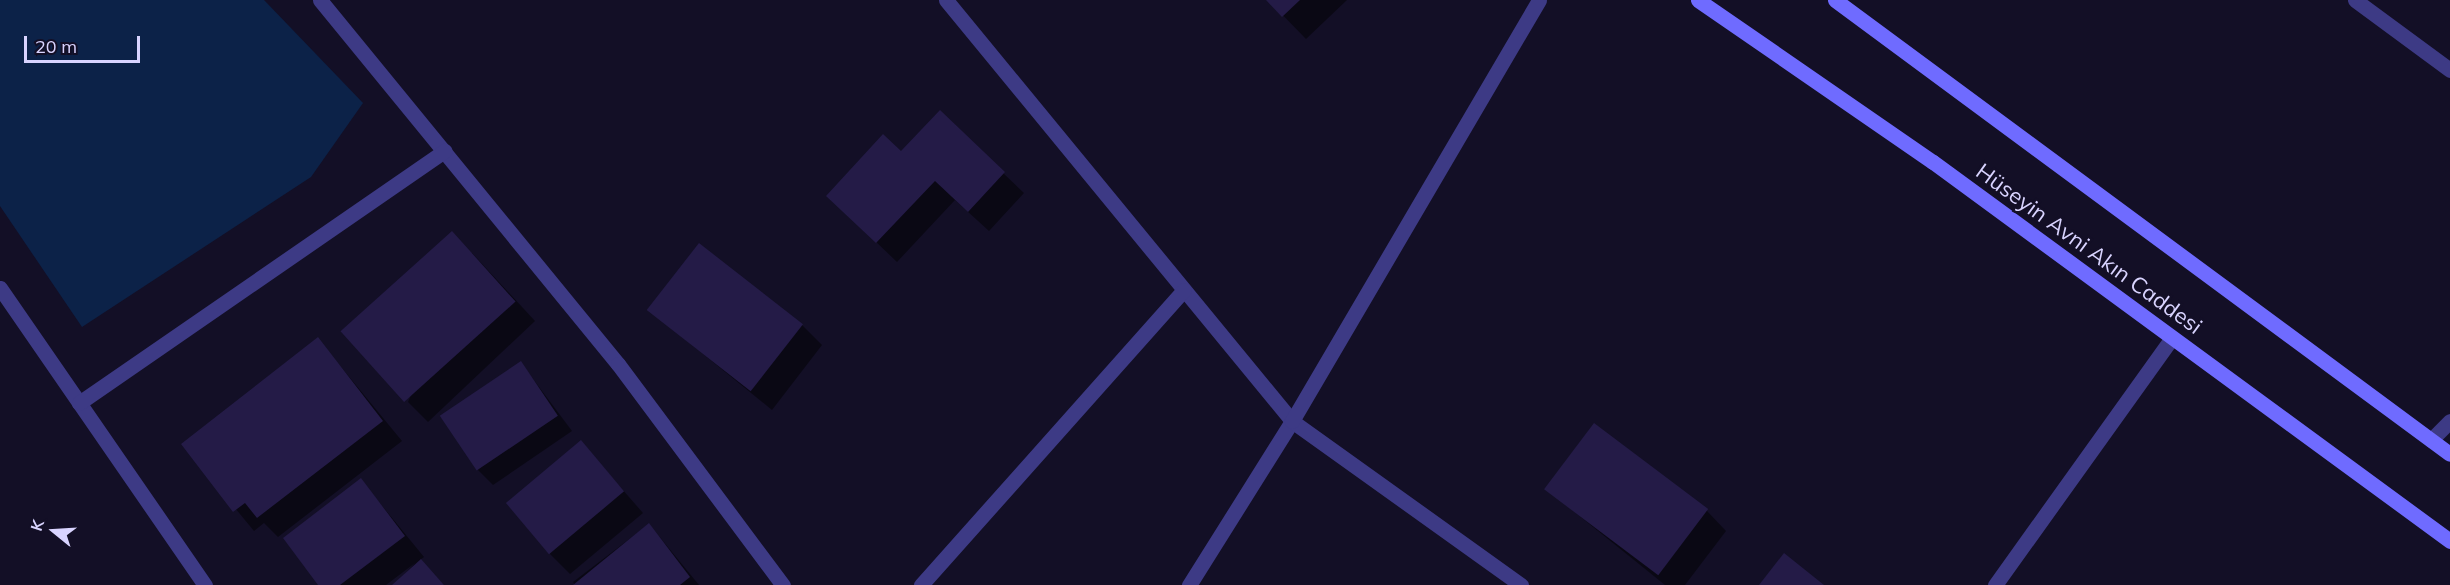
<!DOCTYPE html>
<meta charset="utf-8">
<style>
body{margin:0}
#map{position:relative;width:2450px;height:585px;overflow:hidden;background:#130f26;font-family:Mulish,sans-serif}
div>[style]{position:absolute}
.water>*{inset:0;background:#0c2248}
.shadow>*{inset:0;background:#0007}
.building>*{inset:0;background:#241b47;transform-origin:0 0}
.street>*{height:15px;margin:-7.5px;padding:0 7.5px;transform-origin:7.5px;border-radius:7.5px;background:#3d3a85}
.secondary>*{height:15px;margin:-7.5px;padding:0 7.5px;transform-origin:7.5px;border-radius:7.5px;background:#6f6bff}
span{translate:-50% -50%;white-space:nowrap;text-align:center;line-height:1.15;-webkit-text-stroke:5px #130f26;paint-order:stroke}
.street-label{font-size:22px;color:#d9d4ff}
.north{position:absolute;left:24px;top:501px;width:60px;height:60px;-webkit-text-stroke:4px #130f26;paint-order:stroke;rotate:288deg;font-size:16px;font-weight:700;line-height:24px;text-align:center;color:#d9d4ff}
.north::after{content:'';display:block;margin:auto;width:21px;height:27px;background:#d9d4ff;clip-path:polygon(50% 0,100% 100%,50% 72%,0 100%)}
.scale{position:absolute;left:24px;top:36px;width:116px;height:27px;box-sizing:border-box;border:3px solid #d9d4ff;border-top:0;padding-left:8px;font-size:18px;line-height:21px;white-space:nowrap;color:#d9d4ff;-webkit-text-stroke:4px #130f26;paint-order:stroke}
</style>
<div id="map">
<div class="water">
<i style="clip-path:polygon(0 0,264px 0,363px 103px,311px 177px,82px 327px,0 206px)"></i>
</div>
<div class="shadow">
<i style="clip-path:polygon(1268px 0,1347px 0,1306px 39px)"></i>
<i style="clip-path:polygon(940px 113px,1024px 193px,989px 231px,955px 200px,897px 262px,848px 215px)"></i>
<i style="clip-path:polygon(472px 253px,535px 321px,428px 422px,408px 402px)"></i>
<i style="clip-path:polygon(649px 310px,802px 325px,822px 345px,772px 410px)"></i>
<i style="clip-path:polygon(318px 339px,402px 441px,278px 537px,264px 523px,254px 531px,183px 445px)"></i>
<i style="clip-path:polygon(521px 363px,572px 431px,493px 485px,478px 470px)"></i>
<i style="clip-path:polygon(581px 442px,643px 513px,570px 574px,550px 554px)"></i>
<i style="clip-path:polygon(361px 480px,424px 557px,420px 560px,444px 585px,394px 585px,415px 563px,386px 585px,319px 585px)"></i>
<i style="clip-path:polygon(1546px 489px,1707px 511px,1726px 531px,1685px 585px,1665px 585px)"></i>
<i style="clip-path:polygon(649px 524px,699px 585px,575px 585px,573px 582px)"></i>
</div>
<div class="building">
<i style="clip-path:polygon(1266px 0,1300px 0,1282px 17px)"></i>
<i style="clip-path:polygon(940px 110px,1005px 172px,968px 212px,935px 181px,876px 243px,826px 196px,883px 134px,901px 151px)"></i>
<i style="left:452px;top:231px;width:95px;height:150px;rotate:48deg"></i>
<i style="left:699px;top:243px;width:132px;height:85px;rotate:38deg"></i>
<i style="clip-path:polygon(318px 337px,383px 421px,257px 518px,245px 503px,233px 512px,181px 444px)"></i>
<i style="left:521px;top:361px;width:66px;height:98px;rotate:56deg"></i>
<i style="left:1594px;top:423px;width:143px;height:83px;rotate:37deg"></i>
<i style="left:581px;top:440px;width:67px;height:98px;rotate:50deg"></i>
<i style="clip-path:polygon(361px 478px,405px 536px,340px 585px,318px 585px,283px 538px)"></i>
<i style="clip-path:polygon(649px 523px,690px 577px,680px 585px,573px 585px)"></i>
<i style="clip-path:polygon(1784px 553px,1824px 585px,1759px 585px)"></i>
<i style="clip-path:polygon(421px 559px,444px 585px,392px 585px)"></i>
</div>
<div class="street">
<i style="left:320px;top:0;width:470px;rotate:50.7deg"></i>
<i style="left:618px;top:364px;width:276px;rotate:53.3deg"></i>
<i style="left:946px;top:0;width:545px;rotate:50.58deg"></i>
<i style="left:1292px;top:421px;width:194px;rotate:122.1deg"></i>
<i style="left:2355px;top:0;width:118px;rotate:36.4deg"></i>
<i style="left:0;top:288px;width:361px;rotate:55.4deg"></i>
<i style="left:79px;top:403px;width:444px;rotate:-34.6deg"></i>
<i style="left:2431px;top:440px;width:27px;rotate:-45deg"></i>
<i style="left:921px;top:585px;width:395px;rotate:-48.3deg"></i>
<i style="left:1521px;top:585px;width:282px;rotate:-144.4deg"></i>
<i style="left:1292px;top:421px;width:488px;rotate:-59.6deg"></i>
<i style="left:1995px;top:585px;width:304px;rotate:-54.4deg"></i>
</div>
<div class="secondary">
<i style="left:1698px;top:0;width:285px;rotate:34.6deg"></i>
<i style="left:1933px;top:162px;width:641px;rotate:36.24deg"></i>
<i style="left:1835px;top:0;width:764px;rotate:36.44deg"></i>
</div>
<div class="street-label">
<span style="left:2089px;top:249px;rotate:36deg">Hüseyin Avni Akın Caddesi</span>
</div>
<div class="north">K</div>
<div class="scale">20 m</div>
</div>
